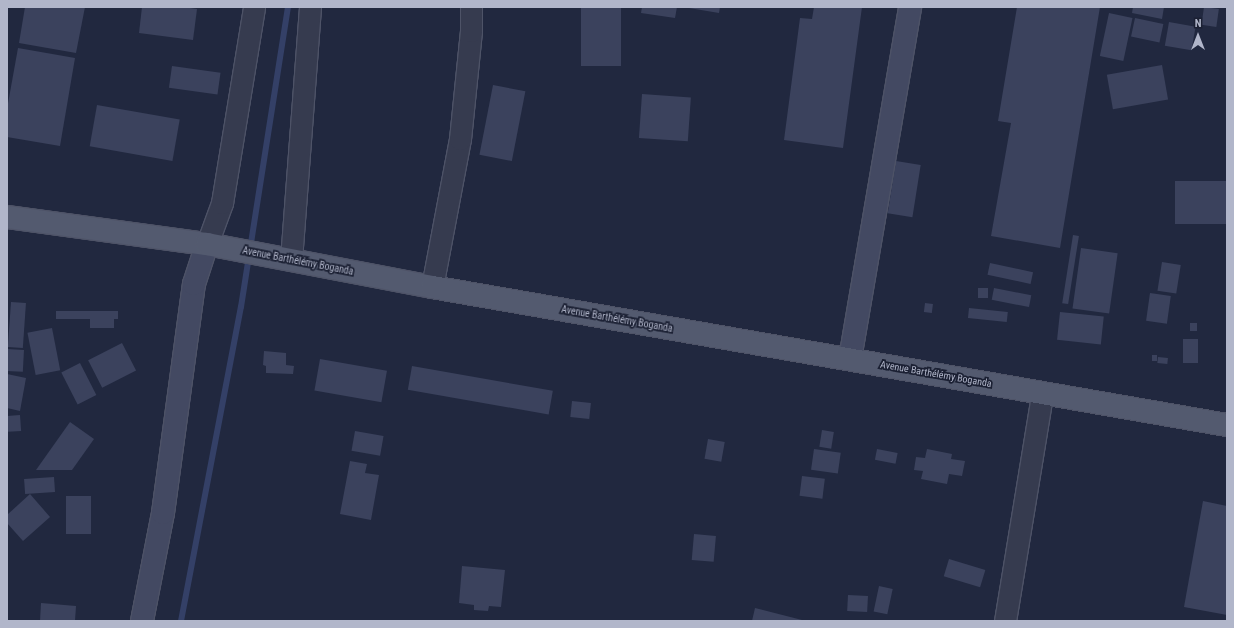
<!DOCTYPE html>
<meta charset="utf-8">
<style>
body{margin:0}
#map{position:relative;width:1234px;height:628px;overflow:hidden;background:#21283f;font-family:"Roboto Condensed",sans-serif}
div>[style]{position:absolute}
.stream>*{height:6px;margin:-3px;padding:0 3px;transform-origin:3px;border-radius:3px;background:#344067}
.building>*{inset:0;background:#3b425d;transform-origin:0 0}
.roads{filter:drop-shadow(1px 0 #4e5367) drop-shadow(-1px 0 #4e5367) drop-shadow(0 1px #4e5367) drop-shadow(0 -1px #4e5367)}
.street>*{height:21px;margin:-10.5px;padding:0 10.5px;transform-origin:10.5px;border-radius:10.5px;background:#363b4f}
.secondary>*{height:22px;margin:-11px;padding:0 11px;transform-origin:11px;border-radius:11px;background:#434962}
.primary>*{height:22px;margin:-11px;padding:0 11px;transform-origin:11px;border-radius:11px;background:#535a6f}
span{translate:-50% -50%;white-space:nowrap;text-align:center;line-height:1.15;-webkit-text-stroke:3.5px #1b2033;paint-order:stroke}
.street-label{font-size:10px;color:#b1b6ca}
.frame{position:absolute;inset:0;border:8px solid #b1b6ca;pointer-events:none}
.north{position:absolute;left:1178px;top:16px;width:40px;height:40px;-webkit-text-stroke:3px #1b2033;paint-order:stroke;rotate:0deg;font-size:11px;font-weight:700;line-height:16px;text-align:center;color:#b1b6ca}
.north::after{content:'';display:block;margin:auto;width:14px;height:18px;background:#b1b6ca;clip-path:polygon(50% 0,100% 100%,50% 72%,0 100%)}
</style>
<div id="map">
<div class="stream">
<i style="left:181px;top:621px;width:320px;rotate:-79.2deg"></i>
<i style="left:241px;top:307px;width:304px;rotate:-81.1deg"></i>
</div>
<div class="building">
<i style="clip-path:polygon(25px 7px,85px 7px,76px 53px,19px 43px)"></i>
<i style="clip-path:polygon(142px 7px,183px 7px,197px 9px,193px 40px,139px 33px)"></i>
<i style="left:581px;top:7px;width:40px;height:59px"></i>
<i style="clip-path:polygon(642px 7px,677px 7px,675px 18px,641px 13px)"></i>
<i style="clip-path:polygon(683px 7px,720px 7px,719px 13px)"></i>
<i style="clip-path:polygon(814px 7px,862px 7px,843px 148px,784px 140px,800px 18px,812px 19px)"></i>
<i style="clip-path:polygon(1017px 7px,1100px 7px,1060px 248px,991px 236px,1011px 123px,998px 121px)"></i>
<i style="clip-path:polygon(1133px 7px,1164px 7px,1162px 19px,1132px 13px)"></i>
<i style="left:1204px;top:7px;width:15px;height:18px;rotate:8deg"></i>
<i style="left:1109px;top:13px;width:24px;height:44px;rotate:12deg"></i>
<i style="left:1135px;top:18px;width:29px;height:19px;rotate:12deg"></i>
<i style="left:1169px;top:22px;width:27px;height:24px;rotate:10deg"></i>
<i style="clip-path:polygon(18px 48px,75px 58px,60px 146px,7px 137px,7px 109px)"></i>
<i style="left:1162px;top:65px;width:35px;height:56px;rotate:80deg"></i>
<i style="left:172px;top:66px;width:49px;height:22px;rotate:8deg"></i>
<i style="left:493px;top:85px;width:33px;height:71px;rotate:11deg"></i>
<i style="left:642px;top:94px;width:49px;height:44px;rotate:4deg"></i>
<i style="left:97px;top:105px;width:84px;height:42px;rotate:10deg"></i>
<i style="left:896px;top:161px;width:25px;height:53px;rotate:9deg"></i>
<i style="left:1175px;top:181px;width:52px;height:43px"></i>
<i style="left:1073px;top:235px;width:6px;height:69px;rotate:9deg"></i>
<i style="left:1081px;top:248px;width:37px;height:61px;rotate:8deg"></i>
<i style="left:1162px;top:262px;width:19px;height:29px;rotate:9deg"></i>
<i style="left:990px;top:263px;width:44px;height:12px;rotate:12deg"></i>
<i style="left:978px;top:288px;width:10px;height:10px"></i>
<i style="left:994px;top:288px;width:38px;height:12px;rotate:11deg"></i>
<i style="left:1150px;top:293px;width:21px;height:28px;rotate:8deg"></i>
<i style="left:11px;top:302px;width:15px;height:45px;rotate:4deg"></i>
<i style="left:925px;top:303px;width:8px;height:9px;rotate:7deg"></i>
<i style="left:969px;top:308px;width:39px;height:10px;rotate:6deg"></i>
<i style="clip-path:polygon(56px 311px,118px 311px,118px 319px,114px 319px,114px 328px,90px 328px,90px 319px,56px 319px)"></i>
<i style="left:1060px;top:312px;width:44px;height:28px;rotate:6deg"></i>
<i style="left:1190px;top:323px;width:7px;height:8px"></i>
<i style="left:52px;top:328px;width:43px;height:25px;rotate:79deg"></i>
<i style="left:1183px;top:339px;width:15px;height:24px"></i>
<i style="left:122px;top:343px;width:31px;height:38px;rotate:63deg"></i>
<i style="left:7px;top:349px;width:17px;height:22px;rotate:3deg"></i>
<i style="clip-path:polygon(264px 351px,286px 353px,286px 365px,294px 366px,293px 374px,266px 373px,266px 366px,263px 365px)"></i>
<i style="left:1152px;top:355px;width:5px;height:6px"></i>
<i style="left:1158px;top:357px;width:10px;height:6px;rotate:6deg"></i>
<i style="left:320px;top:359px;width:68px;height:32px;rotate:10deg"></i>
<i style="left:80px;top:363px;width:36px;height:21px;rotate:63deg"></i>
<i style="left:412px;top:366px;width:143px;height:24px;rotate:10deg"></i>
<i style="clip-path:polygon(7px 374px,26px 378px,20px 411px,7px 408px)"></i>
<i style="left:572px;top:401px;width:19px;height:16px;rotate:6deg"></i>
<i style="left:20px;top:415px;width:16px;height:13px;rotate:86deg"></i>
<i style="clip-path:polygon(70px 422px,94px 439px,72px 470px,36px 470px)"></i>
<i style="left:822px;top:430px;width:12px;height:17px;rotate:9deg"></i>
<i style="left:355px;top:431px;width:29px;height:20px;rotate:10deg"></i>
<i style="left:708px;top:439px;width:17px;height:20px;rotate:10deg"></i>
<i style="left:814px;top:449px;width:27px;height:21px;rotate:8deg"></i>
<i style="left:877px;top:449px;width:21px;height:11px;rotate:11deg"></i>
<i style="clip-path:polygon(927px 449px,952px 454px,951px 459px,965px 461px,962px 476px,949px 474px,947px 484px,921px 479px,923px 471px,914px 470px,916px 457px,925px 458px)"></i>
<i style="clip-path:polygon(350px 461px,367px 464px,365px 473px,379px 475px,371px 520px,340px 514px)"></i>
<i style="left:802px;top:476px;width:23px;height:20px;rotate:7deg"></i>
<i style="left:54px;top:477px;width:15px;height:30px;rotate:86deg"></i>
<i style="clip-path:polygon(30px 494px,50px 517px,23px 541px,7px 523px,7px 515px)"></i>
<i style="left:91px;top:496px;width:38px;height:25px;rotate:90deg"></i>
<i style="clip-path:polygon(1203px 501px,1227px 506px,1227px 615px,1184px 607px)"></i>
<i style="left:694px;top:534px;width:22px;height:26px;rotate:5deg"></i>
<i style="left:949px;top:559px;width:38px;height:18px;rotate:17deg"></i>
<i style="clip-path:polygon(462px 566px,505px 570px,501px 607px,489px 606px,488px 611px,474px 610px,474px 605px,459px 603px)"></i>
<i style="left:879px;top:586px;width:14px;height:26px;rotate:12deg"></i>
<i style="left:848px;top:595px;width:20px;height:16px;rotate:3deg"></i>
<i style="clip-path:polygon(41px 603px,76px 606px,75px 621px,40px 621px)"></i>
<i style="clip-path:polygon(755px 608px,802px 620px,802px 621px,752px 621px)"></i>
</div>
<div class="roads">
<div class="street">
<i style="left:207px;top:244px;width:44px;rotate:-69.9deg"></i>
<i style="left:222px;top:203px;width:199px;rotate:-80.7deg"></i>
<i style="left:291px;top:260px;width:254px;rotate:-85.7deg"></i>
<i style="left:432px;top:287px;width:151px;rotate:-79.3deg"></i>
<i style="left:460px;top:139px;width:109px;rotate:-84.2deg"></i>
<i style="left:471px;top:31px;width:24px;rotate:-90deg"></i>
<i style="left:1005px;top:621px;width:230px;rotate:-80.7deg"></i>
</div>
<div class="secondary">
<i style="left:850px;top:359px;width:357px;rotate:-80.3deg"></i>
<i style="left:142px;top:621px;width:110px;rotate:-79deg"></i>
<i style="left:163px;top:513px;width:231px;rotate:-82.3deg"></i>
<i style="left:194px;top:284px;width:42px;rotate:-72deg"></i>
</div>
<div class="primary">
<i style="left:7px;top:217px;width:202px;rotate:7.7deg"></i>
<i style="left:207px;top:244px;width:229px;rotate:10.8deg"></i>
<i style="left:432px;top:287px;width:807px;rotate:9.85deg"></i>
</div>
</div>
<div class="street-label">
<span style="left:298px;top:261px;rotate:11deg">Avenue Barthélémy Boganda</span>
<span style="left:617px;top:319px;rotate:10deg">Avenue Barthélémy Boganda</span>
<span style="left:936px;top:374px;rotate:10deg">Avenue Barthélémy Boganda</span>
</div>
<div class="frame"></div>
<div class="north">N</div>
</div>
